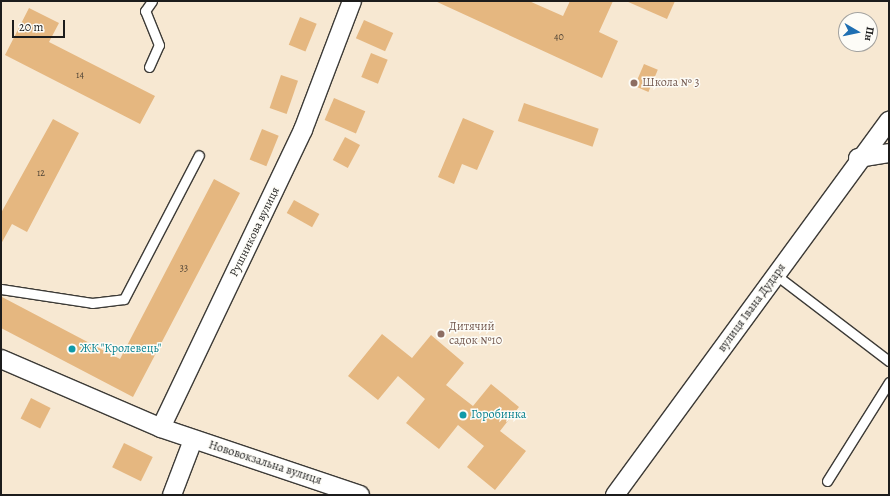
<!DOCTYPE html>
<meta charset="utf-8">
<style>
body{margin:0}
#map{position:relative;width:890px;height:496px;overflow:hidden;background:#f7e8d2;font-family:Alegreya,serif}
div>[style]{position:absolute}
.building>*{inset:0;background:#e5b780;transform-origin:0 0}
.roads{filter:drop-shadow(1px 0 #3d3b37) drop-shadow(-1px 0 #3d3b37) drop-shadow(0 1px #3d3b37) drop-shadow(0 -1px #3d3b37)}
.service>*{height:9px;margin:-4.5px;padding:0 4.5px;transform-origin:4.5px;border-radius:4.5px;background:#fff}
.minor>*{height:18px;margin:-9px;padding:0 9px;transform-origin:9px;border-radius:9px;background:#fff}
.dots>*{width:11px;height:11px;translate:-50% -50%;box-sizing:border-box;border:2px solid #fdfcf7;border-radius:50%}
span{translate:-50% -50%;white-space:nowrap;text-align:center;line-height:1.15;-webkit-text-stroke:3px #fdfcf7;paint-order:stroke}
.number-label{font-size:10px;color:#4e4335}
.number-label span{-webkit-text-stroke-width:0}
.education-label{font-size:12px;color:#785e54}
.left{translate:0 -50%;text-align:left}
.street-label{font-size:12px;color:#1c1c1c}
.culture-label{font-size:12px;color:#0d838f}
.frame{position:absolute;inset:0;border:2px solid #1c1c1c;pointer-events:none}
.north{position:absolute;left:838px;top:12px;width:40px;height:40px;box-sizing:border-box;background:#fdfcf7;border:1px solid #a3a29f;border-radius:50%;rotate:99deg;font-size:11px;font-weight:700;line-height:16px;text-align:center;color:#1c1c1c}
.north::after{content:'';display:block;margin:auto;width:14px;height:18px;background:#1f6fb2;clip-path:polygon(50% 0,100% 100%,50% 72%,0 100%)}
.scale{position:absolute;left:12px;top:20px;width:53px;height:18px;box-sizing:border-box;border:2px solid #1c1c1c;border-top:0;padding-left:5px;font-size:12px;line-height:14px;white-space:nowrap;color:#1c1c1c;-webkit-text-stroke:3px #fdfcf7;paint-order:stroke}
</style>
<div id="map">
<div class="building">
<i style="clip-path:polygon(435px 1px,529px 1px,563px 16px,570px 1px,613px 1px,599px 32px,618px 41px,602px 78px)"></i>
<i style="clip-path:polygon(626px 1px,675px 1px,667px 19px)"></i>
<i style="clip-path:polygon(29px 8px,59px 23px,49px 42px,155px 96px,140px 124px,5px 55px)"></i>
<i style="left:300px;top:17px;width:18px;height:30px;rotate:22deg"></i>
<i style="left:364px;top:20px;width:32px;height:20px;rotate:24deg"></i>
<i style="left:371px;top:53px;width:18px;height:26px;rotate:22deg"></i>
<i style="left:644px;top:64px;width:15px;height:24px;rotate:23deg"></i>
<i style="left:281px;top:75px;width:18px;height:35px;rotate:19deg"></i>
<i style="left:334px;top:98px;width:34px;height:24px;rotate:23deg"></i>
<i style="left:524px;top:103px;width:79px;height:19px;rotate:19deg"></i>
<i style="clip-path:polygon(463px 118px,494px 131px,477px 170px,462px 164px,454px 184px,438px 177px)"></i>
<i style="clip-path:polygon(53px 119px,79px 133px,27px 232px,12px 224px,1px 244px,1px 213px)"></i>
<i style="left:262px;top:129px;width:18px;height:33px;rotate:22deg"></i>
<i style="left:345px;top:137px;width:17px;height:26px;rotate:28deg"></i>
<i style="clip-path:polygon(214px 179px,240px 193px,133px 397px,1px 328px,2px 297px,120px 359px)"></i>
<i style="left:294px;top:200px;width:29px;height:15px;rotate:29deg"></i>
<i style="clip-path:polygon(382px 334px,412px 358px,431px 335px,464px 363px,446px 385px,473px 406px,491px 384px,519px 407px,500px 431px,526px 451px,495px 490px,467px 467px,484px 446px,458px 425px,439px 449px,406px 423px,425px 399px,398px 376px,378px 400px,348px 376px)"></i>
<i style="left:31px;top:398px;width:22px;height:23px;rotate:27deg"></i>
<i style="left:124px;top:443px;width:32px;height:27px;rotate:26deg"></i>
</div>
<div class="roads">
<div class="service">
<i style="left:149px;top:67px;width:24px;rotate:-66deg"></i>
<i style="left:159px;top:45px;width:37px;rotate:-112deg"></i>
<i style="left:145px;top:11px;width:12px;rotate:-55deg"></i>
<i style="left:776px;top:275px;width:142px;rotate:37.3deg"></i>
<i style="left:1px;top:289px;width:92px;rotate:8.7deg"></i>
<i style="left:92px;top:303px;width:32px;rotate:-7deg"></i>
<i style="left:124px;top:299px;width:162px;rotate:-62.5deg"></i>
<i style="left:827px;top:481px;width:117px;rotate:-57.9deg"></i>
</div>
<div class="minor">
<i style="left:352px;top:1px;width:138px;rotate:110.8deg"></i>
<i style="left:303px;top:130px;width:330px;rotate:115.5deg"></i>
<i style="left:161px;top:428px;width:210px;rotate:18.6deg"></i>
<i style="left:858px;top:158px;width:31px;rotate:-9deg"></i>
<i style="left:1px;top:359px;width:174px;rotate:23.3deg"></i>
<i style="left:172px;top:495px;width:59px;rotate:-69.1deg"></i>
<i style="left:615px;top:495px;width:464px;rotate:-53.8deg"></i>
</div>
</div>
<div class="dots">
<i style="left:634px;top:83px;background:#8d6e63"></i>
<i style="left:441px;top:334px;background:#8d6e63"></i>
<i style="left:72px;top:349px;background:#0f9aa8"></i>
<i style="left:463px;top:415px;background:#0f9aa8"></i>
</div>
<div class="number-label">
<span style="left:559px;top:37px">40</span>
<span style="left:80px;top:75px">14</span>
<span style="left:41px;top:173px">12</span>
<span style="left:184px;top:268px">33</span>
</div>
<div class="education-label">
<span class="left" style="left:642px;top:83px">Школа № 3</span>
<span class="left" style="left:449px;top:334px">Дитячий<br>садок №10</span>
</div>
<div class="street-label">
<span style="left:255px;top:232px;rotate:-64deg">Рушникова вулиця</span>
<span style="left:752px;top:308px;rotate:-54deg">вулиця Івана Дударя</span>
<span style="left:265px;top:463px;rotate:18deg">Нововокзальна вулиця</span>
</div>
<div class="culture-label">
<span class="left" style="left:80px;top:349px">ЖК "Кролевець"</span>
<span class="left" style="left:471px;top:415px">Горобинка</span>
</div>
<div class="frame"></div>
<div class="north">Пн</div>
<div class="scale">20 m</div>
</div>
